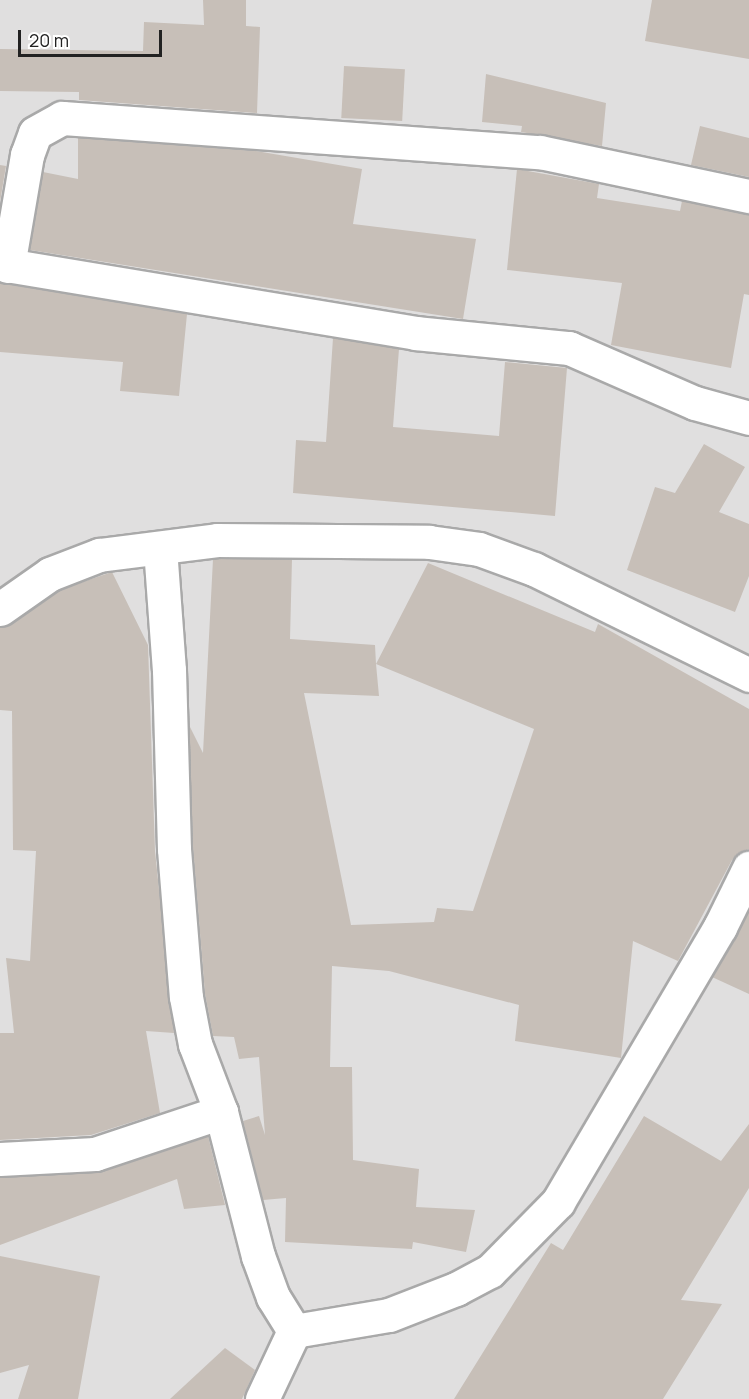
<!DOCTYPE html>
<style>
body{margin:0}
#map{position:relative;width:749px;height:1399px;overflow:hidden;background:#f2efe9;font-family:Manrope,sans-serif}
div>[style]{position:absolute}
.residential>*{inset:0;background:#e0dfdf;transform-origin:0 0}
.building>*{inset:0;background:#c7bfb8;transform-origin:0 0}
.roads{filter:drop-shadow(2px 0 #a9a9a9) drop-shadow(-2px 0 #a9a9a9) drop-shadow(0 2px #a9a9a9) drop-shadow(0 -2px #a9a9a9)}
.minor>*{height:33px;margin:-16.5px;padding:0 16.5px;transform-origin:16.5px;border-radius:16.5px;background:#fff}
span{translate:-50% -50%;white-space:nowrap;text-align:center;line-height:1.15;-webkit-text-stroke:4.5px #fff;paint-order:stroke}
.scale{position:absolute;left:18px;top:30px;width:144px;height:27px;box-sizing:border-box;border:3px solid #222;border-top:0;padding-left:8px;font-size:18px;line-height:21px;white-space:nowrap;color:#222;-webkit-text-stroke:4px #fff;paint-order:stroke}
</style>
<div id="map">
<div class="residential">
<i style="left:0;top:0;width:749px;height:1399px"></i>
</div>
<div class="building">
<i style="clip-path:polygon(203px 0,246px 0,246px 26px,260px 27px,257px 113px,79px 100px,79px 92px,0 91px,0 49px,143px 51px,144px 22px,204px 25px)"></i>
<i style="clip-path:polygon(652px 0,749px 0,749px 59px,645px 41px)"></i>
<i style="left:344px;top:66px;width:61px;height:52px;rotate:3deg"></i>
<i style="clip-path:polygon(486px 74px,606px 103px,602px 146px,521px 132px,522px 126px,482px 122px)"></i>
<i style="clip-path:polygon(700px 126px,749px 138px,749px 177px,691px 165px)"></i>
<i style="clip-path:polygon(78px 138px,256px 151px,362px 169px,353px 224px,476px 239px,463px 319px,30px 250px,43px 172px,78px 179px)"></i>
<i style="clip-path:polygon(0 165px,6px 166px,0 202px)"></i>
<i style="clip-path:polygon(517px 169px,599px 184px,597px 198px,680px 211px,682px 201px,749px 214px,749px 295px,744px 294px,731px 368px,611px 345px,622px 283px,507px 270px)"></i>
<i style="clip-path:polygon(0 283px,187px 314px,179px 396px,120px 391px,123px 362px,0 352px)"></i>
<i style="clip-path:polygon(333px 338px,399px 349px,393px 427px,499px 436px,505px 362px,567px 368px,555px 516px,293px 493px,296px 440px,326px 442px)"></i>
<i style="clip-path:polygon(704px 444px,745px 467px,719px 512px,749px 524px,749px 576px,735px 612px,627px 570px,655px 487px,675px 493px)"></i>
<i style="clip-path:polygon(evenodd,213px 559px,292px 559px,290px 639px,375px 645px,376px 664px,428px 563px,595px 632px,598px 624px,749px 709px,749px 849px,732px 860px,678px 961px,633px 941px,621px 1058px,515px 1041px,519px 1005px,389px 971px,332px 966px,330px 1067px,352px 1067px,353px 1160px,419px 1169px,416px 1207px,475px 1210px,466px 1252px,413px 1242px,412px 1249px,285px 1242px,286px 1198px,263px 1200px,243px 1121px,259px 1116px,265px 1135px,259px 1057px,239px 1059px,234px 1037px,213px 1036px,205px 994px,193px 848px,189px 725px,203px 753px,213px 559px,376px 664px,534px 729px,473px 911px,437px 908px,434px 922px,351px 925px,304px 693px,379px 696px,376px 664px)"></i>
<i style="clip-path:polygon(112px 572px,148px 645px,155px 851px,174px 1033px,146px 1031px,160px 1113px,91px 1135px,0 1140px,0 1033px,14px 1033px,6px 958px,30px 961px,36px 851px,13px 850px,12px 711px,0 710px,0 627px,62px 589px)"></i>
<i style="clip-path:polygon(749px 910px,749px 994px,712px 977px)"></i>
<i style="clip-path:polygon(644px 1116px,721px 1161px,749px 1124px,749px 1188px,681px 1300px,722px 1304px,663px 1399px,454px 1399px,551px 1243px,563px 1250px)"></i>
<i style="clip-path:polygon(208px 1136px,225px 1205px,184px 1209px,177px 1179px,0 1245px,0 1178px,101px 1172px)"></i>
<i style="clip-path:polygon(0 1256px,100px 1276px,78px 1399px,18px 1399px,29px 1365px,0 1373px)"></i>
<i style="clip-path:polygon(225px 1348px,255px 1370px,242px 1399px,170px 1399px)"></i>
</div>
<div class="roads">
<div class="minor">
<i style="left:0;top:264px;width:421px;rotate:9.4deg"></i>
<i style="left:415px;top:333px;width:155px;rotate:5.6deg"></i>
<i style="left:569px;top:348px;width:137px;rotate:23.6deg"></i>
<i style="left:695px;top:403px;width:56px;rotate:15.5deg"></i>
<i style="left:8px;top:266px;width:113px;rotate:-80.3deg"></i>
<i style="left:27px;top:155px;width:23px;rotate:-70deg"></i>
<i style="left:35px;top:133px;width:31px;rotate:-29deg"></i>
<i style="left:62px;top:118px;width:479px;rotate:4.1deg"></i>
<i style="left:540px;top:152px;width:214px;rotate:11.9deg"></i>
<i style="left:160px;top:548px;width:122px;rotate:85.8deg"></i>
<i style="left:169px;top:670px;width:179px;rotate:88.4deg"></i>
<i style="left:174px;top:849px;width:148px;rotate:85.4deg"></i>
<i style="left:186px;top:997px;width:48px;rotate:79.2deg"></i>
<i style="left:195px;top:1044px;width:73px;rotate:69.1deg"></i>
<i style="left:221px;top:1112px;width:149px;rotate:75.6deg"></i>
<i style="left:258px;top:1256px;width:44px;rotate:69.9deg"></i>
<i style="left:273px;top:1297px;width:40px;rotate:58deg"></i>
<i style="left:0;top:609px;width:61px;rotate:-35deg"></i>
<i style="left:50px;top:574px;width:53px;rotate:-21.2deg"></i>
<i style="left:99px;top:555px;width:119px;rotate:-7.2deg"></i>
<i style="left:217px;top:540px;width:212px;rotate:0.5deg"></i>
<i style="left:429px;top:542px;width:50px;rotate:8deg"></i>
<i style="left:479px;top:549px;width:59px;rotate:20deg"></i>
<i style="left:534px;top:569px;width:240px;rotate:26.2deg"></i>
<i style="left:0;top:1159px;width:95px;rotate:-3deg"></i>
<i style="left:95px;top:1154px;width:133px;rotate:-18.4deg"></i>
<i style="left:262px;top:1399px;width:75px;rotate:-64.8deg"></i>
<i style="left:294px;top:1331px;width:96px;rotate:-9.6deg"></i>
<i style="left:389px;top:1315px;width:72px;rotate:-21.2deg"></i>
<i style="left:456px;top:1289px;width:38px;rotate:-28deg"></i>
<i style="left:490px;top:1271px;width:97px;rotate:-45.4deg"></i>
<i style="left:558px;top:1202px;width:319px;rotate:-59.5deg"></i>
<i style="left:720px;top:927px;width:66px;rotate:-63.8deg"></i>
</div>
</div>
<div class="scale">20 m</div>
</div>
